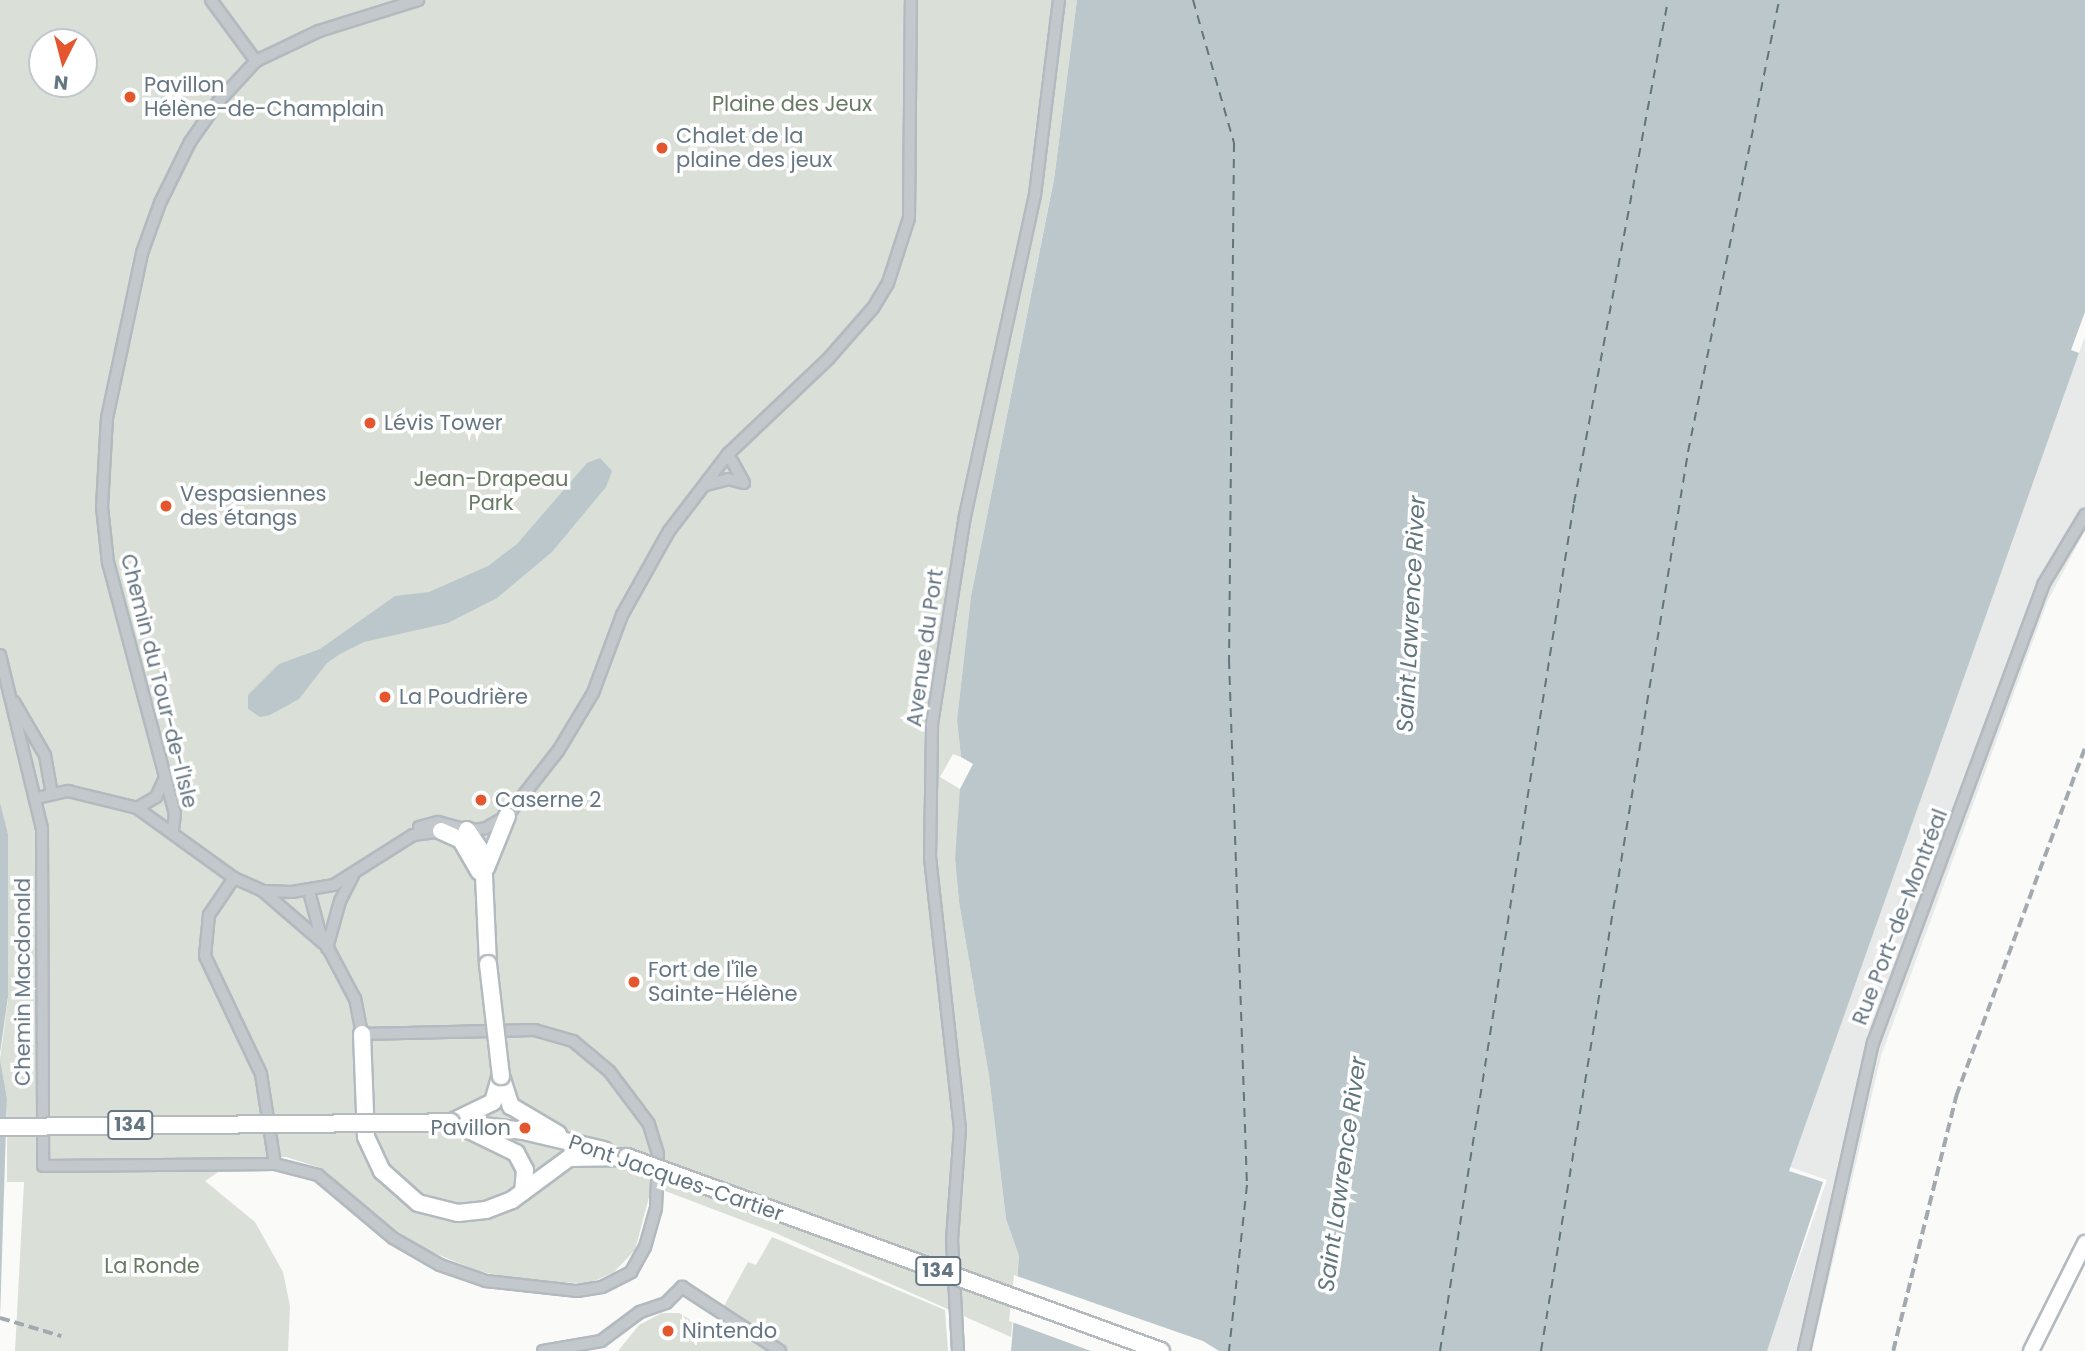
<!DOCTYPE html>
<meta charset="utf-8">
<style>
body{margin:0}
#map{position:relative;width:2085px;height:1351px;overflow:hidden;background:#fafaf8;font-family:Poppins,sans-serif}
div>[style]{position:absolute}
.built>*{inset:0;background:#e8e9e9}
.green>*{inset:0;background:#dadfd7}
.water>*{inset:0;background:#bbc7cb}
.pier>*{inset:0;background:#fafaf8}
.ferry>*{height:2px;margin-top:-1px;transform-origin:0;background:repeating-linear-gradient(90deg,#60757c 0 9px,transparent 0 16px)}
.roads{filter:drop-shadow(2px 0 #b3babf) drop-shadow(-2px 0 #b3babf) drop-shadow(0 2px #b3babf) drop-shadow(0 -2px #b3babf)}
.street>*{height:10px;margin:-5px;padding:0 5px;transform-origin:5px;border-radius:5px;background:#c3c8cc}
.secondary>*{height:14px;margin:-7px;padding:0 7px;transform-origin:7px;border-radius:7px;background:#fff}
.primary>*{height:16px;margin:-8px;padding:0 8px;transform-origin:8px;border-radius:8px;background:#fff}
.rail>*{height:3.5px;margin-top:-1.75px;transform-origin:0;background:repeating-linear-gradient(90deg,#a2aab0 0 10px,transparent 0 15px)}
.bridges{filter:drop-shadow(2px 0 #b5babe) drop-shadow(-2px 0 #b5babe) drop-shadow(0 2px #b5babe) drop-shadow(0 -2px #b5babe)}
.primary-bridge>*{height:16px;margin:-8px;padding:0 8px;transform-origin:8px;border-radius:8px;background:#fff}
.dots>*{width:19px;height:19px;translate:-50% -50%;box-sizing:border-box;border:4px solid #fff;border-radius:50%}
span{translate:-50% -50%;white-space:nowrap;text-align:center;line-height:1.15;-webkit-text-stroke:7px #fff;paint-order:stroke}
.shield-label span{padding:2px 5px;background:#fff;border:2px solid;border-radius:5px;-webkit-text-stroke-width:0}
.shield-label{font-size:19px;color:#657683;font-weight:700}
.poi-label{font-size:21px;color:#657683}
.left{translate:0 -50%;text-align:left}
.right{translate:-100% -50%;text-align:right}
.park-label{font-size:21px;color:#687a64}
.street-label{font-size:21px;color:#657683}
.water-label{font-size:23px;color:#60757c;font-style:italic}
.north{position:absolute;left:28px;top:28px;width:70px;height:70px;box-sizing:border-box;background:#fff;border:2px solid #c1c8cd;border-radius:50%;rotate:186deg;font-size:19px;font-weight:700;line-height:28px;text-align:center;color:#657683}
.north::after{content:'';display:block;margin:auto;width:24px;height:32px;background:#e4572e;clip-path:polygon(50% 0,100% 100%,50% 72%,0 100%)}
</style>
<div id="map">
<div class="built">
<i style="clip-path:polygon(2085px 336px,2085px 531px,2048px 600px,1881px 1056px,1812px 1351px,1766px 1351px,1827px 1180px,1790px 1167px)"></i>
</div>
<div class="green">
<i style="clip-path:polygon(evenodd,0 0,1077px 0,1054px 178px,971px 596px,957px 720px,961px 757px,953px 754px,940px 777px,960px 789px,962px 801px,955px 859px,959px 902px,989px 1076px,1006px 1219px,1019px 1256px,1011px 1337px,773px 1232px,652px 1186px,635px 1250px,614px 1272px,590px 1283px,531px 1282px,478px 1271px,422px 1248px,381px 1220px,321px 1168px,286px 1157px,240px 1157px,205px 1181px,255px 1222px,283px 1272px,290px 1306px,288px 1351px,15px 1351px,24px 1182px,7px 1182px,7px 1098px,0 1059px,8px 1000px,8px 834px,0 802px,0 0,42px 42px,84px 42px,84px 84px,42px 84px,42px 42px)"></i>
<i style="clip-path:polygon(772px 1237px,945px 1310px,948px 1351px,618px 1351px,639px 1325px,662px 1313px,679px 1313px,702px 1327px,721px 1328px,731px 1312px,724px 1306px,748px 1262px,756px 1265px)"></i>
</div>
<div class="water">
<i style="clip-path:polygon(1077px 0,2085px 0,2085px 312px,2071px 350px,2079px 353px,1789px 1171px,1823px 1182px,1767px 1351px,1011px 1351px,1019px 1256px,1006px 1219px,989px 1076px,959px 902px,955px 859px,960px 789px,973px 764px,961px 757px,957px 720px,971px 596px,1054px 179px)"></i>
<i style="clip-path:polygon(600px 458px,612px 471px,606px 487px,552px 552px,497px 598px,448px 623px,364px 642px,340px 654px,327px 663px,299px 699px,270px 715px,260px 717px,248px 709px,248px 695px,279px 664px,320px 649px,395px 596px,429px 592px,488px 566px,517px 544px,587px 463px)"></i>
<i style="clip-path:polygon(0 802px,8px 834px,8px 997px,0 1053px)"></i>
<i style="clip-path:polygon(0 1059px,7px 1098px,0 1318px)"></i>
</div>
<div class="pier">
<i style="clip-path:polygon(1014px 1275px,1203px 1341px,1219px 1351px,1091px 1351px,1009px 1321px)"></i>
</div>
<div class="ferry">
<i style="left:1193px;top:0;width:149px;rotate:74deg"></i>
<i style="left:1234px;top:143px;width:517px;rotate:90.55deg"></i>
<i style="left:1229px;top:660px;width:525px;rotate:88.04deg"></i>
<i style="left:1247px;top:1185px;width:167px;rotate:96.2deg"></i>
<i style="left:1440px;top:1351px;width:859px;rotate:-81.02deg"></i>
<i style="left:1574px;top:503px;width:512px;rotate:-79.41deg"></i>
<i style="left:1541px;top:1351px;width:911px;rotate:-80.71deg"></i>
<i style="left:1688px;top:452px;width:461px;rotate:-78.6deg"></i>
</div>
<div class="roads">
<div class="street">
<i style="left:211px;top:0;width:76px;rotate:53.6deg"></i>
<i style="left:728px;top:454px;width:33px;rotate:61deg"></i>
<i style="left:706px;top:485px;width:23px;rotate:-15deg"></i>
<i style="left:728px;top:479px;width:16px;rotate:14deg"></i>
<i style="left:0;top:655px;width:179px;rotate:76.4deg"></i>
<i style="left:42px;top:829px;width:337px;rotate:89.8deg"></i>
<i style="left:43px;top:1166px;width:232px;rotate:-0.5deg"></i>
<i style="left:275px;top:1164px;width:44px;rotate:14.3deg"></i>
<i style="left:318px;top:1175px;width:98px;rotate:40deg"></i>
<i style="left:393px;top:1238px;width:54px;rotate:29.9deg"></i>
<i style="left:440px;top:1265px;width:49px;rotate:19.2deg"></i>
<i style="left:486px;top:1281px;width:92px;rotate:6.3deg"></i>
<i style="left:577px;top:1291px;width:25px;rotate:-9deg"></i>
<i style="left:602px;top:1287px;width:33px;rotate:-27deg"></i>
<i style="left:631px;top:1272px;width:29px;rotate:-61deg"></i>
<i style="left:645px;top:1247px;width:41px;rotate:-74.2deg"></i>
<i style="left:656px;top:1208px;width:54px;rotate:-87.9deg"></i>
<i style="left:658px;top:1154px;width:31px;rotate:-107deg"></i>
<i style="left:649px;top:1124px;width:66px;rotate:-127deg"></i>
<i style="left:609px;top:1071px;width:47px;rotate:-140.2deg"></i>
<i style="left:573px;top:1041px;width:40px;rotate:-164deg"></i>
<i style="left:535px;top:1030px;width:173px;rotate:178.7deg"></i>
<i style="left:362px;top:1034px;width:36px;rotate:-101deg"></i>
<i style="left:355px;top:999px;width:75px;rotate:-117.9deg"></i>
<i style="left:320px;top:933px;width:43px;rotate:-104.7deg"></i>
<i style="left:14px;top:702px;width:61px;rotate:59.7deg"></i>
<i style="left:45px;top:755px;width:39px;rotate:80deg"></i>
<i style="left:37px;top:798px;width:32px;rotate:-13deg"></i>
<i style="left:68px;top:791px;width:71px;rotate:13.8deg"></i>
<i style="left:137px;top:808px;width:120px;rotate:35.8deg"></i>
<i style="left:234px;top:878px;width:32px;rotate:24deg"></i>
<i style="left:263px;top:891px;width:29px;rotate:2deg"></i>
<i style="left:292px;top:892px;width:43px;rotate:-9.5deg"></i>
<i style="left:334px;top:885px;width:93px;rotate:-32.3deg"></i>
<i style="left:413px;top:835px;width:34px;rotate:-7deg"></i>
<i style="left:137px;top:808px;width:22px;rotate:-30deg"></i>
<i style="left:156px;top:797px;width:19px;rotate:-65deg"></i>
<i style="left:419px;top:827px;width:20px;rotate:-15deg"></i>
<i style="left:438px;top:822px;width:30px;rotate:15deg"></i>
<i style="left:173px;top:830px;width:16px;rotate:-83deg"></i>
<i style="left:175px;top:814px;width:260px;rotate:-104.9deg"></i>
<i style="left:108px;top:563px;width:56px;rotate:-96.1deg"></i>
<i style="left:102px;top:507px;width:89px;rotate:-86.8deg"></i>
<i style="left:107px;top:418px;width:169px;rotate:-78deg"></i>
<i style="left:142px;top:253px;width:53px;rotate:-70.2deg"></i>
<i style="left:160px;top:203px;width:68px;rotate:-63.8deg"></i>
<i style="left:190px;top:142px;width:49px;rotate:-55deg"></i>
<i style="left:218px;top:102px;width:56px;rotate:-47.2deg"></i>
<i style="left:256px;top:61px;width:70px;rotate:-25.5deg"></i>
<i style="left:319px;top:31px;width:104px;rotate:-17.4deg"></i>
<i style="left:463px;top:831px;width:23px;rotate:-7deg"></i>
<i style="left:486px;top:828px;width:24px;rotate:-30deg"></i>
<i style="left:507px;top:816px;width:83px;rotate:-51.9deg"></i>
<i style="left:558px;top:751px;width:68px;rotate:-58.9deg"></i>
<i style="left:593px;top:693px;width:83px;rotate:-69.6deg"></i>
<i style="left:622px;top:615px;width:96px;rotate:-60.8deg"></i>
<i style="left:669px;top:531px;width:97px;rotate:-52.5deg"></i>
<i style="left:728px;top:454px;width:139px;rotate:-43.5deg"></i>
<i style="left:829px;top:358px;width:67px;rotate:-48.7deg"></i>
<i style="left:873px;top:308px;width:29px;rotate:-59deg"></i>
<i style="left:888px;top:283px;width:68px;rotate:-72.1deg"></i>
<i style="left:909px;top:218px;width:218px;rotate:-89.5deg"></i>
<i style="left:234px;top:878px;width:45px;rotate:124deg"></i>
<i style="left:209px;top:915px;width:41px;rotate:95.6deg"></i>
<i style="left:205px;top:956px;width:131px;rotate:64.6deg"></i>
<i style="left:261px;top:1074px;width:91px;rotate:81.2deg"></i>
<i style="left:264px;top:892px;width:78px;rotate:40.8deg"></i>
<i style="left:327px;top:948px;width:49px;rotate:-74.5deg"></i>
<i style="left:340px;top:901px;width:29px;rotate:-63deg"></i>
<i style="left:543px;top:1351px;width:59px;rotate:-9.8deg"></i>
<i style="left:601px;top:1341px;width:49px;rotate:-36.6deg"></i>
<i style="left:640px;top:1312px;width:28px;rotate:-19deg"></i>
<i style="left:666px;top:1303px;width:23px;rotate:-45deg"></i>
<i style="left:682px;top:1287px;width:117px;rotate:33.1deg"></i>
<i style="left:958px;top:1351px;width:111px;rotate:-93.1deg"></i>
<i style="left:952px;top:1240px;width:111px;rotate:-85.9deg"></i>
<i style="left:960px;top:1129px;width:273px;rotate:-96.3deg"></i>
<i style="left:930px;top:858px;width:134px;rotate:-89.1deg"></i>
<i style="left:932px;top:724px;width:211px;rotate:-81deg"></i>
<i style="left:965px;top:516px;width:329px;rotate:-77.7deg"></i>
<i style="left:1035px;top:195px;width:196px;rotate:-83deg"></i>
<i style="left:1804px;top:1351px;width:316px;rotate:-77.4deg"></i>
<i style="left:1873px;top:1043px;width:489px;rotate:-69.6deg"></i>
<i style="left:2043px;top:585px;width:82px;rotate:-59deg"></i>
</div>
<div class="secondary">
<i style="left:2031px;top:1351px;width:121px;rotate:-63.4deg"></i>
</div>
<div class="primary">
<i style="left:467px;top:830px;width:29px;rotate:56deg"></i>
<i style="left:483px;top:854px;width:110px;rotate:87.4deg"></i>
<i style="left:441px;top:831px;width:22px;rotate:24deg"></i>
<i style="left:461px;top:840px;width:36px;rotate:60deg"></i>
<i style="left:486px;top:868px;width:56px;rotate:-68deg"></i>
<i style="left:362px;top:1034px;width:103px;rotate:87.8deg"></i>
<i style="left:366px;top:1137px;width:38px;rotate:65deg"></i>
<i style="left:382px;top:1171px;width:48px;rotate:41.6deg"></i>
<i style="left:418px;top:1203px;width:41px;rotate:14deg"></i>
<i style="left:458px;top:1213px;width:28px;rotate:-6deg"></i>
<i style="left:486px;top:1210px;width:28px;rotate:-21deg"></i>
<i style="left:512px;top:1200px;width:71px;rotate:-36.4deg"></i>
<i style="left:569px;top:1158px;width:58px;rotate:-1deg"></i>
<i style="left:501px;top:1076px;width:32px;rotate:72deg"></i>
<i style="left:511px;top:1106px;width:55px;rotate:30.8deg"></i>
<i style="left:454px;top:1121px;width:43px;rotate:-26deg"></i>
<i style="left:493px;top:1102px;width:25px;rotate:-74deg"></i>
<i style="left:451px;top:1122px;width:73px;rotate:7.1deg"></i>
<i style="left:523px;top:1131px;width:83px;rotate:13.2deg"></i>
<i style="left:465px;top:1128px;width:57px;rotate:26.1deg"></i>
<i style="left:516px;top:1153px;width:19px;rotate:62deg"></i>
<i style="left:525px;top:1170px;width:22px;rotate:95deg"></i>
</div>
</div>
<div class="rail">
<i style="left:0;top:1318px;width:64px;rotate:16.4deg"></i>
<i style="left:1893px;top:1351px;width:263px;rotate:-76.1deg"></i>
<i style="left:1956px;top:1096px;width:371px;rotate:-69.7deg"></i>
</div>
<div class="bridges">
<div class="primary-bridge">
<i style="left:488px;top:964px;width:113px;rotate:83.4deg"></i>
<i style="left:0;top:1127px;width:451px;rotate:-0.6deg"></i>
<i style="left:627px;top:1157px;width:568px;rotate:19.97deg"></i>
</div>
</div>
<div class="dots">
<i style="left:130px;top:97px;background:#e4572e"></i>
<i style="left:662px;top:148px;background:#e4572e"></i>
<i style="left:370px;top:423px;background:#e4572e"></i>
<i style="left:166px;top:506px;background:#e4572e"></i>
<i style="left:385px;top:697px;background:#e4572e"></i>
<i style="left:481px;top:800px;background:#e4572e"></i>
<i style="left:634px;top:982px;background:#e4572e"></i>
<i style="left:525px;top:1128px;background:#e4572e"></i>
<i style="left:668px;top:1331px;background:#e4572e"></i>
</div>
<div class="shield-label">
<span style="left:130px;top:1125px">134</span>
<span style="left:938px;top:1271px">134</span>
</div>
<div class="poi-label">
<span class="left" style="left:144px;top:97px">Pavillon<br>Hélène-de-Champlain</span>
<span class="left" style="left:676px;top:148px">Chalet de la<br>plaine des jeux</span>
<span class="left" style="left:384px;top:423px">Lévis Tower</span>
<span class="left" style="left:180px;top:506px">Vespasiennes<br>des étangs</span>
<span class="left" style="left:399px;top:697px">La Poudrière</span>
<span class="left" style="left:495px;top:800px">Caserne 2</span>
<span class="left" style="left:648px;top:982px">Fort de l'île<br>Sainte-Hélène</span>
<span class="right" style="left:511px;top:1128px">Pavillon</span>
<span class="left" style="left:682px;top:1331px">Nintendo</span>
</div>
<div class="park-label">
<span style="left:792px;top:104px">Plaine des Jeux</span>
<span style="left:491px;top:491px">Jean-Drapeau<br>Park</span>
<span style="left:152px;top:1266px">La Ronde</span>
</div>
<div class="street-label">
<span style="left:925px;top:648px;rotate:-82deg">Avenue du Port</span>
<span style="left:159px;top:681px;rotate:76deg">Chemin du Tour-de-l'Isle</span>
<span style="left:1900px;top:917px;rotate:-69deg">Rue Port-de-Montréal</span>
<span style="left:23px;top:982px;rotate:-90deg">Chemin Macdonald</span>
<span style="left:676px;top:1178px;rotate:19deg">Pont Jacques-Cartier</span>
</div>
<div class="water-label">
<span style="left:1411px;top:614px;rotate:-87deg">Saint Lawrence River</span>
<span style="left:1342px;top:1174px;rotate:-82deg">Saint Lawrence River</span>
</div>
<div class="north">N</div>
</div>
